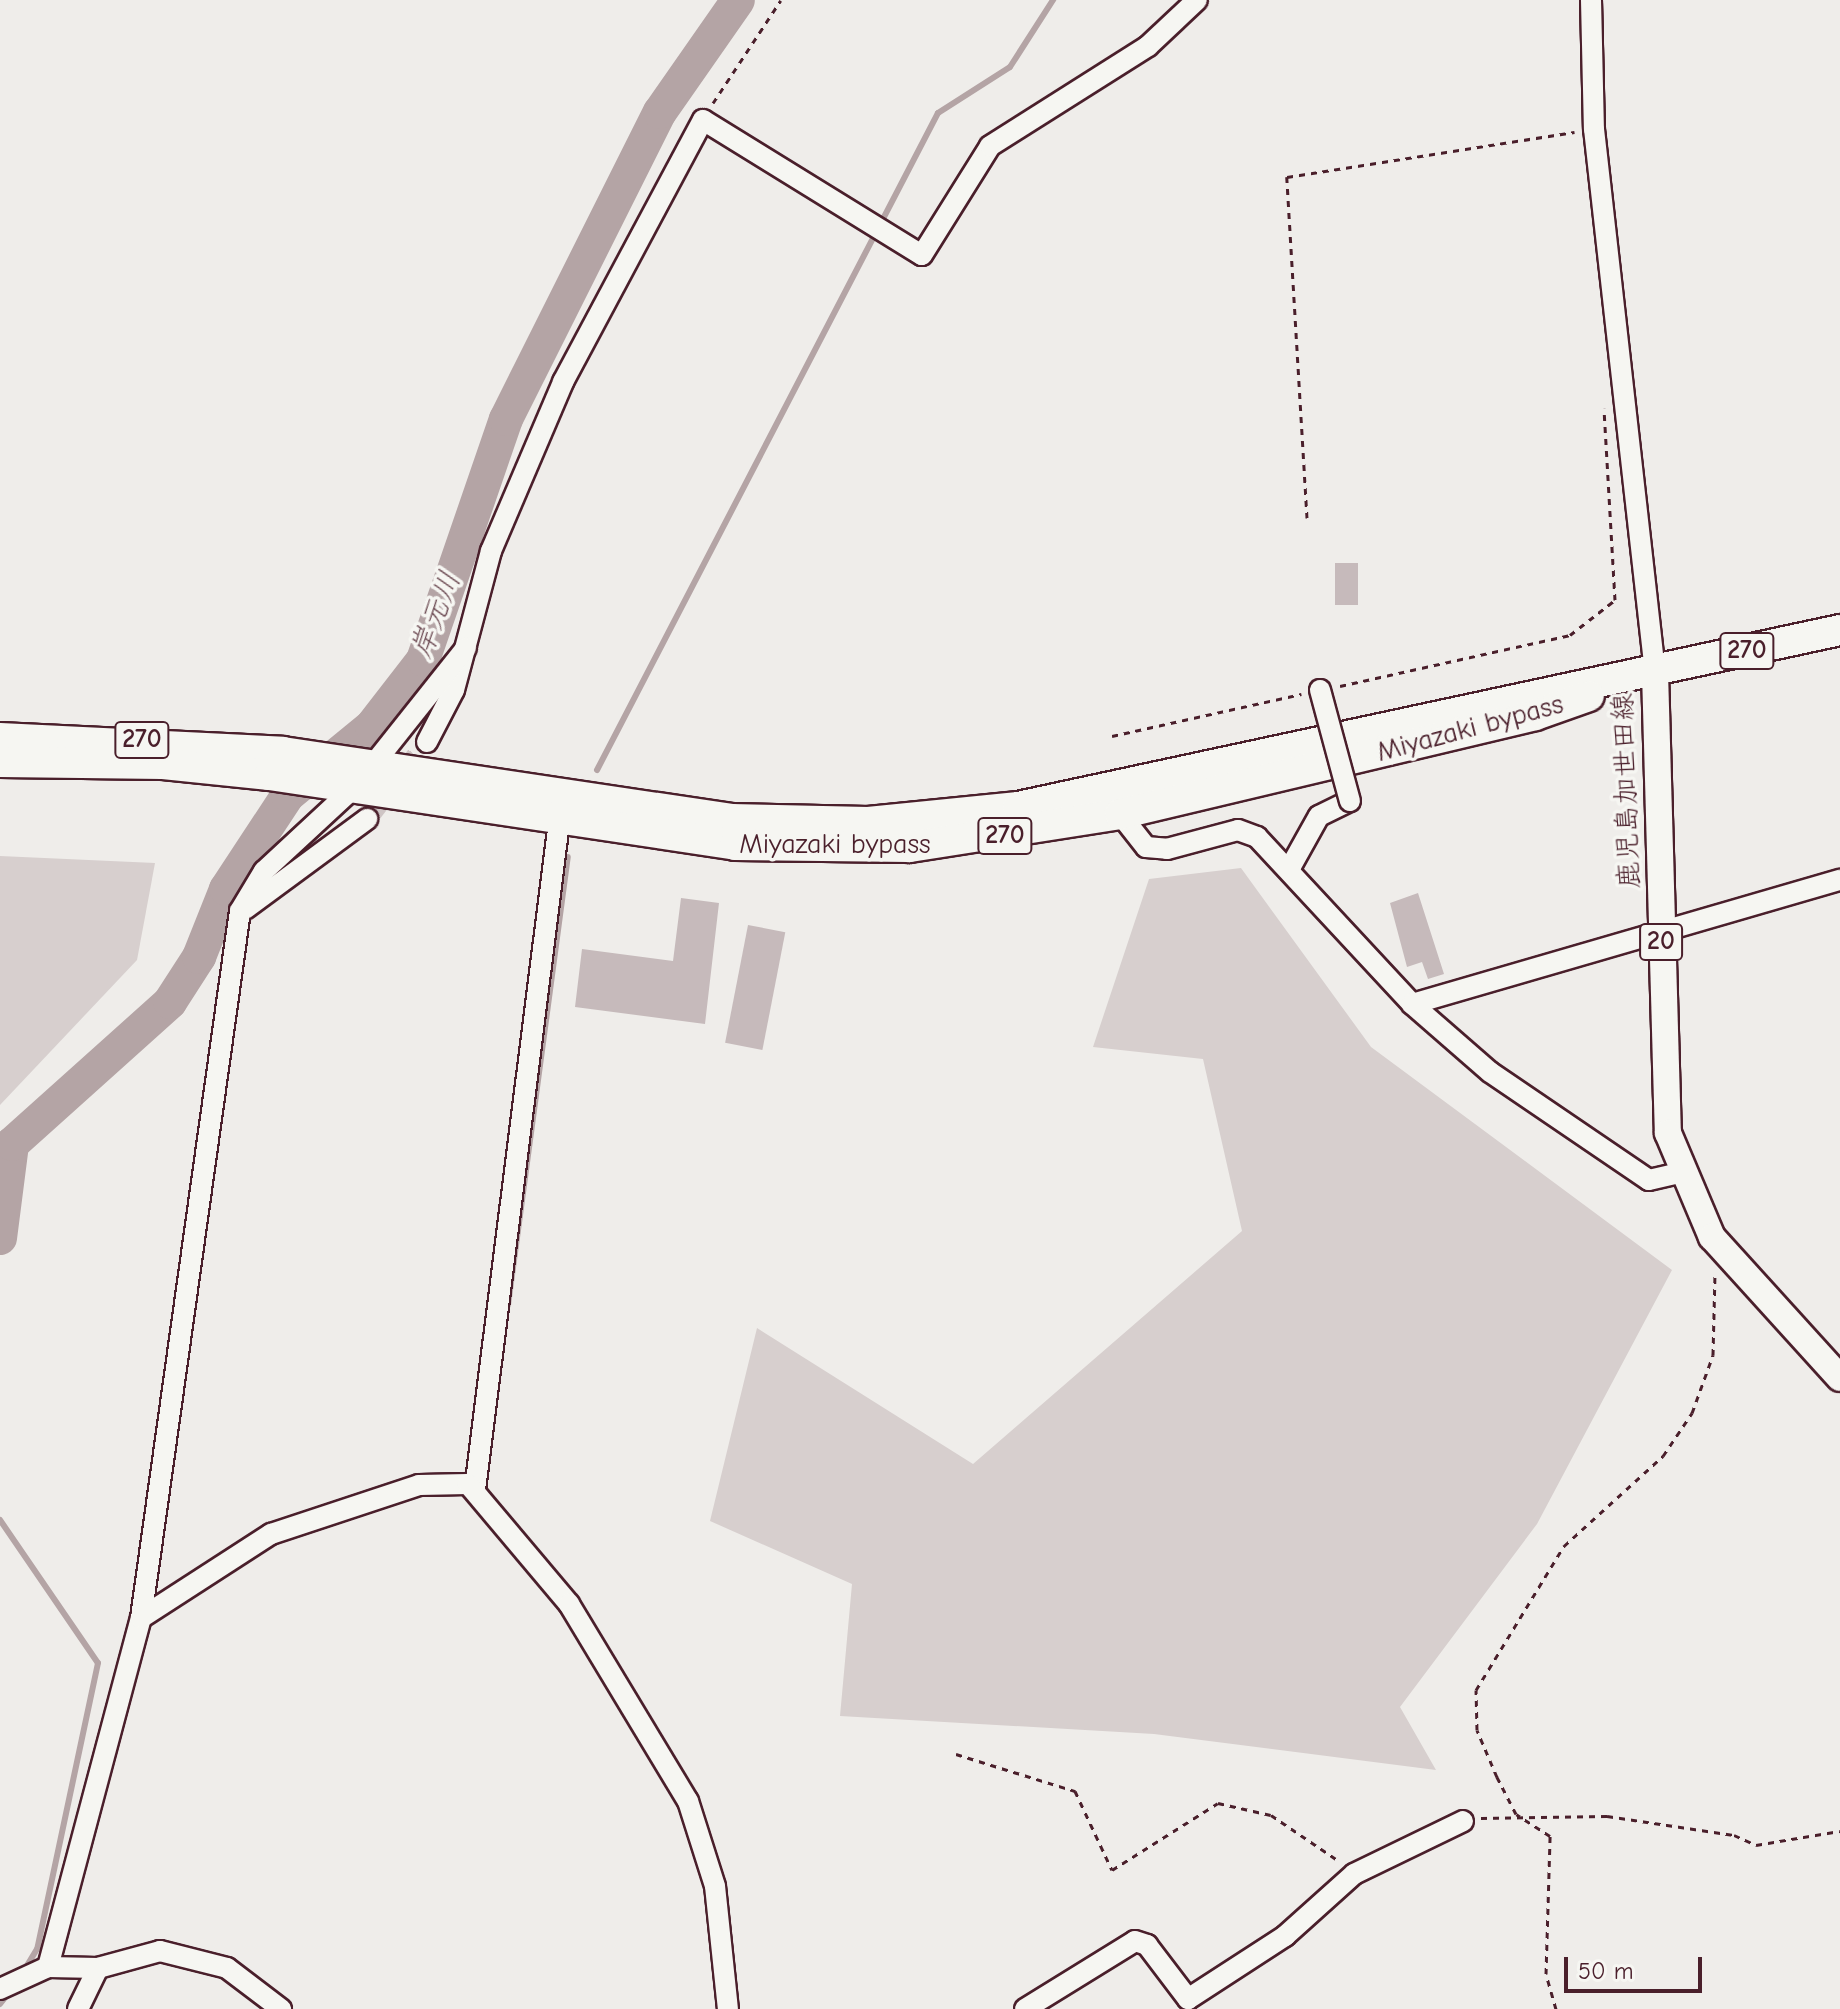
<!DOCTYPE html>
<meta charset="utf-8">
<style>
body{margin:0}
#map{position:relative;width:1840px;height:2009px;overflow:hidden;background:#efedea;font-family:"Comic Neue","Klee One",sans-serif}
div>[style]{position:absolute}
.green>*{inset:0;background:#d7cfce}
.stream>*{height:6px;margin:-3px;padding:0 3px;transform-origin:3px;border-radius:3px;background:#b4a4a5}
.river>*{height:34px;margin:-17px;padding:0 17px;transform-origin:17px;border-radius:17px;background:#b4a4a5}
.building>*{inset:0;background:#c6babb;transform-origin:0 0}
.minor-tunnel>*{height:20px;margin-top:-10px;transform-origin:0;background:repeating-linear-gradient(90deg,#cec4c4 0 20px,transparent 0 30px)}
.path>*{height:3px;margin-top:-1.5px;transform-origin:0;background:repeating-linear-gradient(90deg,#4a1f2b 0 6px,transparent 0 12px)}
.roads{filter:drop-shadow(2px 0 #4a1f2b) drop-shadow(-2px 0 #4a1f2b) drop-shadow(0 2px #4a1f2b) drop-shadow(0 -2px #4a1f2b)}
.minor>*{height:20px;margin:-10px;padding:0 10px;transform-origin:10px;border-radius:10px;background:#f6f6f2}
.major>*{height:26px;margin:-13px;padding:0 13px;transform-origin:13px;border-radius:13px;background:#f6f6f2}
.highway>*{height:30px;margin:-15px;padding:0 15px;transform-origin:15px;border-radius:15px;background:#f6f6f2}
.bridges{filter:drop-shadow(2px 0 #4a1f2b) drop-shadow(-2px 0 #4a1f2b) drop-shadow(0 2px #4a1f2b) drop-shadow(0 -2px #4a1f2b)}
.minor-bridge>*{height:20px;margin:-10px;padding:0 10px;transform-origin:10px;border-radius:10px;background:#f6f6f2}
span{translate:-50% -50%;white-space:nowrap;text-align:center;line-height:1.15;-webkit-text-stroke:7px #f6f6f2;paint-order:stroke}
.shield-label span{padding:2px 6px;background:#f6f6f2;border:2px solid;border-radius:6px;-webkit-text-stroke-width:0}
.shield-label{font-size:26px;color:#4a1f2b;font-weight:700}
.street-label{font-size:28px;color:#4a1f2b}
.water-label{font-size:30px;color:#6f4e56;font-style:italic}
.scale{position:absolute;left:1564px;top:1957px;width:138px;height:36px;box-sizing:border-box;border:4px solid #4a1f2b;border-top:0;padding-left:10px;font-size:24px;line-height:28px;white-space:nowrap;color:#4a1f2b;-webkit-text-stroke:6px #f6f6f2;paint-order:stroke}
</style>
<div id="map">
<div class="green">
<i style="clip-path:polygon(0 856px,155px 863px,137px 960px,0 1105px)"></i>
<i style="clip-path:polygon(1241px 868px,1371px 1047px,1672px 1270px,1537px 1524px,1400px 1707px,1436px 1770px,1154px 1734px,840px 1716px,852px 1584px,710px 1521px,757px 1328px,973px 1464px,1242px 1231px,1203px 1059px,1093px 1047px,1149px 879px)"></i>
</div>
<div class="stream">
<i style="left:597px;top:770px;width:740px;rotate:-62.57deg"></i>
<i style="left:938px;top:113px;width:85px;rotate:-32.6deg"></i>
<i style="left:1010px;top:67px;width:80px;rotate:-57.3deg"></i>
<i style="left:508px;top:1305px;width:452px;rotate:-82.4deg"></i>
<i style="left:0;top:1520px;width:173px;rotate:55.6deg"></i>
<i style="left:98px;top:1663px;width:292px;rotate:102deg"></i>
<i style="left:37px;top:1949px;width:27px;rotate:121deg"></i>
<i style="left:0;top:2004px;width:16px;rotate:-52deg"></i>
</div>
<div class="river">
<i style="left:0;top:1238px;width:95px;rotate:-82.7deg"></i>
<i style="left:12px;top:1144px;width:212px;rotate:-41.9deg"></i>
<i style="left:170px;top:1002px;width:54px;rotate:-57.2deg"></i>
<i style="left:199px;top:957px;width:73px;rotate:-68.3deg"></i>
<i style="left:226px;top:889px;width:113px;rotate:-56.6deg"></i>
<i style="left:288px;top:795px;width:109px;rotate:-39.4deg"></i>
<i style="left:372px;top:726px;width:83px;rotate:-52.3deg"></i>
<i style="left:423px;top:660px;width:255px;rotate:-71deg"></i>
<i style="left:506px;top:419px;width:343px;rotate:-63.4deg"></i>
<i style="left:660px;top:112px;width:136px;rotate:-55.1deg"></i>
</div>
<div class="building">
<i style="left:1335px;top:563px;width:23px;height:42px"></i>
<i style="clip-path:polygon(1418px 893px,1444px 974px,1428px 979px,1422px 962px,1407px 967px,1390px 903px)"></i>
<i style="clip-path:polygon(681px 898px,719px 903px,705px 1024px,575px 1007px,582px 949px,673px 961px)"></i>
<i style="left:748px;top:925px;width:38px;height:120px;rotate:11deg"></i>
</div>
<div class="minor-tunnel">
<i style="left:367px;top:819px;width:98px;rotate:-52.1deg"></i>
</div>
<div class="path">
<i style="left:713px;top:103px;width:123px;rotate:-56.6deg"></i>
<i style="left:1307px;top:518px;width:342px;rotate:-93.4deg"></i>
<i style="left:1287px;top:177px;width:291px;rotate:-8.9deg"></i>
<i style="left:1340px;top:686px;width:236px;rotate:-12.5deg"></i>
<i style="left:1570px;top:635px;width:57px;rotate:-37.9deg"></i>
<i style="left:1615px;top:600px;width:192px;rotate:-93.3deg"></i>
<i style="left:1112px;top:736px;width:194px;rotate:-12.5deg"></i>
<i style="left:956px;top:1754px;width:125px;rotate:17.3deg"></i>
<i style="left:1075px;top:1791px;width:87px;rotate:64.9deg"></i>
<i style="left:1112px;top:1870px;width:125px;rotate:-32.3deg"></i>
<i style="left:1218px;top:1803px;width:54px;rotate:12.8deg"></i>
<i style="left:1271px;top:1815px;width:82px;rotate:34.1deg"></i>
<i style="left:1481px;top:1818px;width:126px;rotate:-0.9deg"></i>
<i style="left:1607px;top:1816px;width:128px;rotate:8.5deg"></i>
<i style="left:1734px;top:1835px;width:24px;rotate:24deg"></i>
<i style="left:1756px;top:1845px;width:85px;rotate:-9.5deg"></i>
<i style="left:1556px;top:2009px;width:36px;rotate:-106deg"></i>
<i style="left:1546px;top:1974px;width:138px;rotate:-88.3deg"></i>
<i style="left:1550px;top:1836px;width:40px;rotate:-147.1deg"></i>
<i style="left:1516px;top:1814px;width:42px;rotate:-117.2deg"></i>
<i style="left:1497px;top:1777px;width:51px;rotate:-113.1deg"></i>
<i style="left:1477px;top:1730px;width:40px;rotate:-91.4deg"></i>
<i style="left:1476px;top:1690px;width:169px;rotate:-58.6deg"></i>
<i style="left:1564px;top:1546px;width:134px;rotate:-42.3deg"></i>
<i style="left:1663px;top:1456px;width:52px;rotate:-56deg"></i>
<i style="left:1692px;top:1413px;width:62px;rotate:-70.1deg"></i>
<i style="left:1713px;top:1355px;width:82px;rotate:-88.6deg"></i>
</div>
<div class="roads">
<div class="minor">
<i style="left:1591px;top:0;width:129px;rotate:88.7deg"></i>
<i style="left:1594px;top:129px;width:546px;rotate:83.59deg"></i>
<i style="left:427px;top:742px;width:59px;rotate:-62.6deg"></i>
<i style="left:454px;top:690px;width:144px;rotate:-75.1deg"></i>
<i style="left:491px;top:551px;width:184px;rotate:-66.9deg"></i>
<i style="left:563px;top:382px;width:297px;rotate:-61.9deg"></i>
<i style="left:703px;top:120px;width:257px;rotate:31.7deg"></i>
<i style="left:922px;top:255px;width:128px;rotate:-58deg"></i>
<i style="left:990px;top:146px;width:187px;rotate:-32.3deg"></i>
<i style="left:1148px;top:46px;width:67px;rotate:-43.2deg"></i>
<i style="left:1120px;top:814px;width:42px;rotate:51.8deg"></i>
<i style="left:1146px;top:847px;width:21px;rotate:5deg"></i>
<i style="left:1167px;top:849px;width:73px;rotate:-15deg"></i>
<i style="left:1238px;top:830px;width:20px;rotate:20deg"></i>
<i style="left:1257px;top:837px;width:228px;rotate:47.1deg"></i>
<i style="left:1412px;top:1004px;width:103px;rotate:41.1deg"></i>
<i style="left:1490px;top:1072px;width:192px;rotate:34.2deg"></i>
<i style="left:1649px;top:1180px;width:31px;rotate:-13deg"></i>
<i style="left:1291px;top:866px;width:57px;rotate:-60.8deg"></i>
<i style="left:1319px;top:816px;width:34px;rotate:-26deg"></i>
<i style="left:245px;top:909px;width:152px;rotate:-36.4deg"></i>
<i style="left:1412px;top:1004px;width:446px;rotate:-16.2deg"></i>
<i style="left:475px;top:1489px;width:688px;rotate:-82.82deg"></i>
<i style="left:141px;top:1618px;width:155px;rotate:-32.9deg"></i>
<i style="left:271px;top:1534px;width:156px;rotate:-18.3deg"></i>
<i style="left:419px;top:1485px;width:49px;rotate:-1.2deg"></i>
<i style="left:468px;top:1484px;width:157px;rotate:49.9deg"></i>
<i style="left:569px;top:1604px;width:230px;rotate:58.9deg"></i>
<i style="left:688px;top:1801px;width:89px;rotate:72.4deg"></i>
<i style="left:715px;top:1886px;width:124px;rotate:84deg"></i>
<i style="left:48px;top:1967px;width:361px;rotate:-75.1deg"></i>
<i style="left:141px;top:1618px;width:714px;rotate:-82.03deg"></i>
<i style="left:240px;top:911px;width:47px;rotate:-59deg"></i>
<i style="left:264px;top:871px;width:127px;rotate:-42.8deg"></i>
<i style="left:357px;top:785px;width:175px;rotate:-51.5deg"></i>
<i style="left:0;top:1989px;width:53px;rotate:-24.6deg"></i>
<i style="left:48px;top:1967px;width:50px;rotate:1.1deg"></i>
<i style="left:98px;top:1968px;width:64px;rotate:-15.3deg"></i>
<i style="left:160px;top:1951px;width:69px;rotate:14.2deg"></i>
<i style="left:227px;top:1968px;width:68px;rotate:37.2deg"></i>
<i style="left:78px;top:2009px;width:46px;rotate:-64deg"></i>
<i style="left:1025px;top:2009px;width:129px;rotate:-31.7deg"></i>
<i style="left:1135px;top:1941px;width:13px;rotate:18deg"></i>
<i style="left:1147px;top:1945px;width:68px;rotate:52.8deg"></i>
<i style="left:1188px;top:1999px;width:116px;rotate:-33deg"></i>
<i style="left:1285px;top:1936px;width:93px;rotate:-41.9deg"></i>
<i style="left:1354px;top:1874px;width:121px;rotate:-25.9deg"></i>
</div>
<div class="major">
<i style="left:1655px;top:672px;width:461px;rotate:88.4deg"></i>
<i style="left:1668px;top:1133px;width:113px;rotate:67.1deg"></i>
<i style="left:1712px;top:1237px;width:190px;rotate:47.8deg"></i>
</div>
<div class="highway">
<i style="left:0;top:738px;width:283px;rotate:2.8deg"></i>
<i style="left:283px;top:752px;width:453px;rotate:8.5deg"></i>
<i style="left:731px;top:819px;width:137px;rotate:1.3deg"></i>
<i style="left:868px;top:822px;width:151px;rotate:-5.7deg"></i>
<i style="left:1018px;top:807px;width:841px;rotate:-12.15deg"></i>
<i style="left:0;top:762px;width:163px;rotate:0.7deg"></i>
<i style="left:163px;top:764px;width:107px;rotate:5.9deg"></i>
<i style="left:269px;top:775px;width:471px;rotate:8.5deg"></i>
<i style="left:735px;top:845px;width:174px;rotate:0.7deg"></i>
<i style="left:909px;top:847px;width:214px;rotate:-8.9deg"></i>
<i style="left:1120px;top:814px;width:427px;rotate:-13.4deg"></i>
<i style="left:1535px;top:715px;width:57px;rotate:-19.4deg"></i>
</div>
</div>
<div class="bridges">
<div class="minor-bridge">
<i style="left:1320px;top:690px;width:115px;rotate:74.9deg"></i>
</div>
</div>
<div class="shield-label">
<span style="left:1747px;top:651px">270</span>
<span style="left:142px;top:740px">270</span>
<span style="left:1005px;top:836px">270</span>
<span style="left:1661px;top:942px">20</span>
</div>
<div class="street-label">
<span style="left:1470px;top:728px;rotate:-15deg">Miyazaki bypass</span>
<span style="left:1626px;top:791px;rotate:-92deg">鹿児島加世田線</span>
<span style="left:835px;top:844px">Miyazaki bypass</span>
</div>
<div class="water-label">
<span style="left:436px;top:615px;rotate:-69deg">岸元川</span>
</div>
<div class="scale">50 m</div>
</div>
